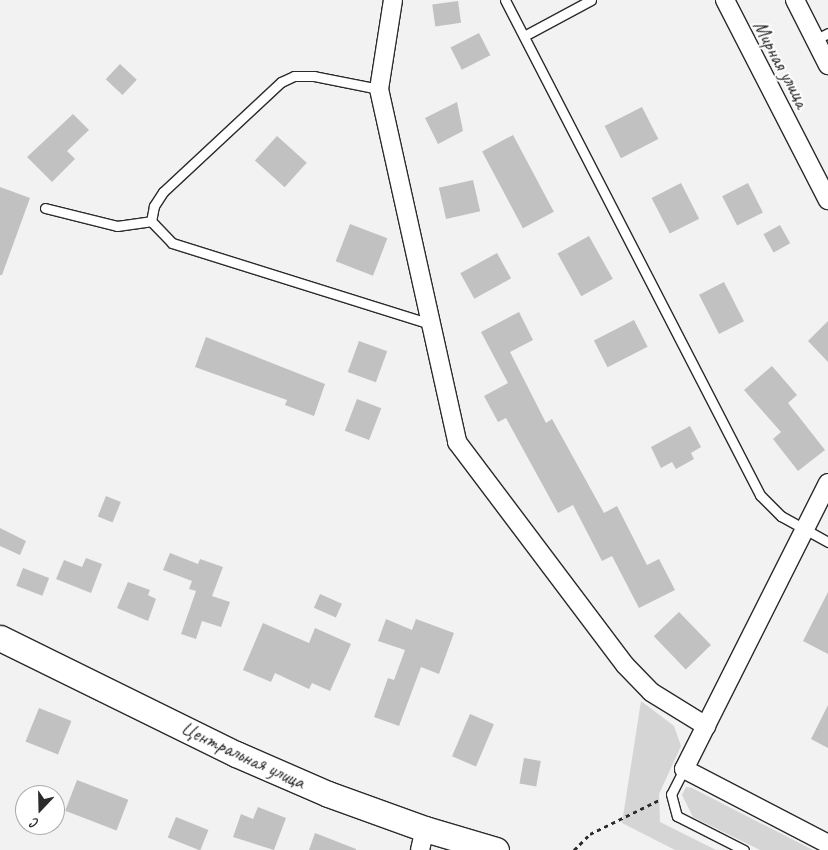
<!DOCTYPE html>
<meta charset="utf-8">
<style>
body{margin:0}
#map{position:relative;width:828px;height:850px;overflow:hidden;background:#f2f2f2;font-family:Caveat,sans-serif}
div>[style]{position:absolute}
.green>*{inset:0;background:#d5d5d5}
.building>*{inset:0;background:#c1c1c1;transform-origin:0 0}
.path>*{height:3px;margin-top:-1.5px;transform-origin:0;background:repeating-linear-gradient(90deg,#2b2b2b 0 4px,transparent 0 8px)}
.roads{filter:drop-shadow(1px 0 #2b2b2b) drop-shadow(-1px 0 #2b2b2b) drop-shadow(0 1px #2b2b2b) drop-shadow(0 -1px #2b2b2b)}
.lane>*{height:9px;margin:-4.5px;padding:0 4.5px;transform-origin:4.5px;border-radius:4.5px;background:#fff}
.street>*{height:18px;margin:-9px;padding:0 9px;transform-origin:9px;border-radius:9px;background:#fff}
.secondary>*{height:25px;margin:-12.5px;padding:0 12.5px;transform-origin:12.5px;border-radius:12.5px;background:#fff}
span{translate:-50% -50%;white-space:nowrap;text-align:center;line-height:1.15;-webkit-text-stroke:4px #fff;paint-order:stroke}
.street-label{font-size:20px;color:#2b2b2b}
.north{position:absolute;left:15px;top:785px;width:50px;height:50px;box-sizing:border-box;background:#fff;border:1px solid #aaa;border-radius:50%;rotate:201deg;font-size:14px;font-weight:700;line-height:20px;text-align:center;color:#2b2b2b}
.north::after{content:'';display:block;margin:auto;width:18px;height:22px;background:#2b2b2b;clip-path:polygon(50% 0,100% 100%,50% 72%,0 100%)}
</style>
<div id="map">
<div class="green">
<i style="clip-path:polygon(641px 701px,674px 726px,681px 746px,659px 794px,660px 822px,716px 850px,675px 850px,622px 823px)"></i>
<i style="clip-path:polygon(686px 787px,692px 788px,813px 850px,760px 850px,693px 817px,682px 795px)"></i>
</div>
<div class="building">
<i style="left:458px;top:1px;width:22px;height:26px;rotate:82deg"></i>
<i style="left:479px;top:33px;width:25px;height:32px;rotate:63deg"></i>
<i style="left:120px;top:64px;width:23px;height:21px;rotate:43deg"></i>
<i style="clip-path:polygon(457px 102px,463px 131px,438px 144px,425px 118px)"></i>
<i style="left:642px;top:107px;width:36px;height:42px;rotate:63deg"></i>
<i style="clip-path:polygon(73px 114px,89px 130px,67px 151px,75px 159px,52px 182px,27px 157px)"></i>
<i style="left:513px;top:135px;width:87px;height:35px;rotate:62deg"></i>
<i style="left:277px;top:136px;width:40px;height:33px;rotate:42deg"></i>
<i style="left:473px;top:180px;width:32px;height:35px;rotate:77deg"></i>
<i style="left:681px;top:183px;width:40px;height:33px;rotate:63deg"></i>
<i style="left:748px;top:183px;width:33px;height:29px;rotate:63deg"></i>
<i style="clip-path:polygon(0 187px,30px 198px,2px 275px,0 275px)"></i>
<i style="left:350px;top:224px;width:40px;height:40px;rotate:21deg"></i>
<i style="left:780px;top:225px;width:21px;height:19px;rotate:61deg"></i>
<i style="left:589px;top:236px;width:49px;height:36px;rotate:61deg"></i>
<i style="left:497px;top:253px;width:29px;height:42px;rotate:61deg"></i>
<i style="left:724px;top:282px;width:44px;height:28px;rotate:63deg"></i>
<i style="clip-path:polygon(519px 312px,533px 340px,510px 352px,546px 423px,552px 419px,604px 513px,617px 506px,647px 565px,659px 559px,675px 590px,639px 608px,612px 556px,602px 561px,573px 505px,558px 513px,506px 418px,498px 422px,484px 396px,508px 383px,481px 332px)"></i>
<i style="left:634px;top:320px;width:30px;height:45px;rotate:63deg"></i>
<i style="clip-path:polygon(828px 321px,828px 362px,808px 341px)"></i>
<i style="clip-path:polygon(206px 337px,325px 384px,314px 416px,285px 405px,287px 400px,195px 367px)"></i>
<i style="left:359px;top:341px;width:30px;height:33px;rotate:20deg"></i>
<i style="clip-path:polygon(772px 366px,797px 395px,788px 403px,825px 450px,798px 471px,773px 439px,781px 432px,744px 390px)"></i>
<i style="left:357px;top:399px;width:26px;height:34px;rotate:21deg"></i>
<i style="clip-path:polygon(690px 426px,701px 447px,691px 453px,694px 459px,676px 469px,672px 462px,661px 468px,651px 447px)"></i>
<i style="left:106px;top:496px;width:16px;height:22px;rotate:22deg"></i>
<i style="clip-path:polygon(0 528px,26px 541px,20px 555px,0 546px)"></i>
<i style="clip-path:polygon(170px 553px,198px 564px,200px 559px,223px 567px,212px 596px,230px 602px,221px 627px,202px 621px,196px 639px,181px 634px,196px 591px,189px 589px,192px 581px,163px 570px)"></i>
<i style="clip-path:polygon(86px 558px,102px 564px,91px 593px,56px 579px,64px 560px,82px 567px)"></i>
<i style="left:23px;top:568px;width:28px;height:19px;rotate:21deg"></i>
<i style="clip-path:polygon(128px 582px,150px 590px,148px 595px,156px 599px,148px 621px,117px 608px)"></i>
<i style="clip-path:polygon(828px 592px,828px 654px,803px 641px)"></i>
<i style="left:320px;top:594px;width:24px;height:15px;rotate:24deg"></i>
<i style="left:679px;top:612px;width:46px;height:35px;rotate:46deg"></i>
<i style="clip-path:polygon(386px 619px,412px 630px,416px 619px,454px 633px,439px 674px,421px 667px,399px 726px,374px 717px,388px 678px,394px 680px,405px 650px,378px 641px)"></i>
<i style="clip-path:polygon(263px 623px,309px 643px,315px 628px,351px 644px,330px 691px,312px 683px,309px 689px,275px 673px,271px 682px,243px 670px)"></i>
<i style="clip-path:polygon(828px 705px,828px 748px,811px 739px)"></i>
<i style="left:39px;top:708px;width:35px;height:36px;rotate:22deg"></i>
<i style="left:470px;top:714px;width:26px;height:46px;rotate:23deg"></i>
<i style="left:524px;top:758px;width:17px;height:26px;rotate:10deg"></i>
<i style="left:77px;top:780px;width:55px;height:33px;rotate:21deg"></i>
<i style="clip-path:polygon(258px 807px,286px 818px,274px 850px,233px 837px,241px 814px,253px 819px)"></i>
<i style="left:176px;top:817px;width:35px;height:22px;rotate:22deg"></i>
<i style="clip-path:polygon(315px 833px,356px 849px,356px 850px,309px 850px)"></i>
</div>
<div class="path">
<i style="left:574px;top:850px;width:23px;rotate:-45deg"></i>
<i style="left:590px;top:834px;width:77px;rotate:-26.2deg"></i>
</div>
<div class="roads">
<div class="lane">
<i style="left:505px;top:0;width:557px;rotate:62.74deg"></i>
<i style="left:760px;top:495px;width:30px;rotate:45deg"></i>
<i style="left:781px;top:516px;width:54px;rotate:29deg"></i>
<i style="left:524px;top:36px;width:76px;rotate:-28.2deg"></i>
<i style="left:815px;top:40px;width:15px;rotate:-28deg"></i>
<i style="left:379px;top:89px;width:66px;rotate:-168.7deg"></i>
<i style="left:314px;top:76px;width:20px;rotate:180deg"></i>
<i style="left:294px;top:76px;width:14px;rotate:155deg"></i>
<i style="left:281px;top:82px;width:161px;rotate:137deg"></i>
<i style="left:163px;top:192px;width:17px;rotate:123deg"></i>
<i style="left:154px;top:206px;width:15px;rotate:101deg"></i>
<i style="left:151px;top:221px;width:30px;rotate:46deg"></i>
<i style="left:172px;top:243px;width:271px;rotate:17.4deg"></i>
<i style="left:45px;top:208px;width:74px;rotate:14deg"></i>
<i style="left:117px;top:226px;width:34px;rotate:-8deg"></i>
<i style="left:684px;top:769px;width:28px;rotate:117deg"></i>
<i style="left:671px;top:794px;width:23px;rotate:75deg"></i>
<i style="left:677px;top:816px;width:75px;rotate:26.9deg"></i>
</div>
<div class="street">
<i style="left:393px;top:0;width:90px;rotate:98.9deg"></i>
<i style="left:379px;top:89px;width:362px;rotate:77.5deg"></i>
<i style="left:457px;top:442px;width:279px;rotate:53deg"></i>
<i style="left:625px;top:665px;width:37px;rotate:46deg"></i>
<i style="left:651px;top:692px;width:65px;rotate:31.7deg"></i>
<i style="left:725px;top:0;width:225px;rotate:62.8deg"></i>
<i style="left:795px;top:0;width:73px;rotate:63.1deg"></i>
<i style="left:828px;top:483px;width:320px;rotate:116.7deg"></i>
<i style="left:684px;top:769px;width:162px;rotate:27.5deg"></i>
<i style="left:420px;top:850px;width:22px;rotate:-77deg"></i>
</div>
<div class="secondary">
<i style="left:0;top:638px;width:263px;rotate:26.2deg"></i>
<i style="left:236px;top:754px;width:100px;rotate:23.5deg"></i>
<i style="left:328px;top:794px;width:103px;rotate:19.8deg"></i>
<i style="left:425px;top:829px;width:74px;rotate:16.5deg"></i>
</div>
</div>
<div class="street-label">
<span style="left:781px;top:64px;rotate:62deg">Мирная улица</span>
<span style="left:243px;top:755px;rotate:25deg">Центральная улица</span>
</div>
<div class="north">С</div>
</div>
